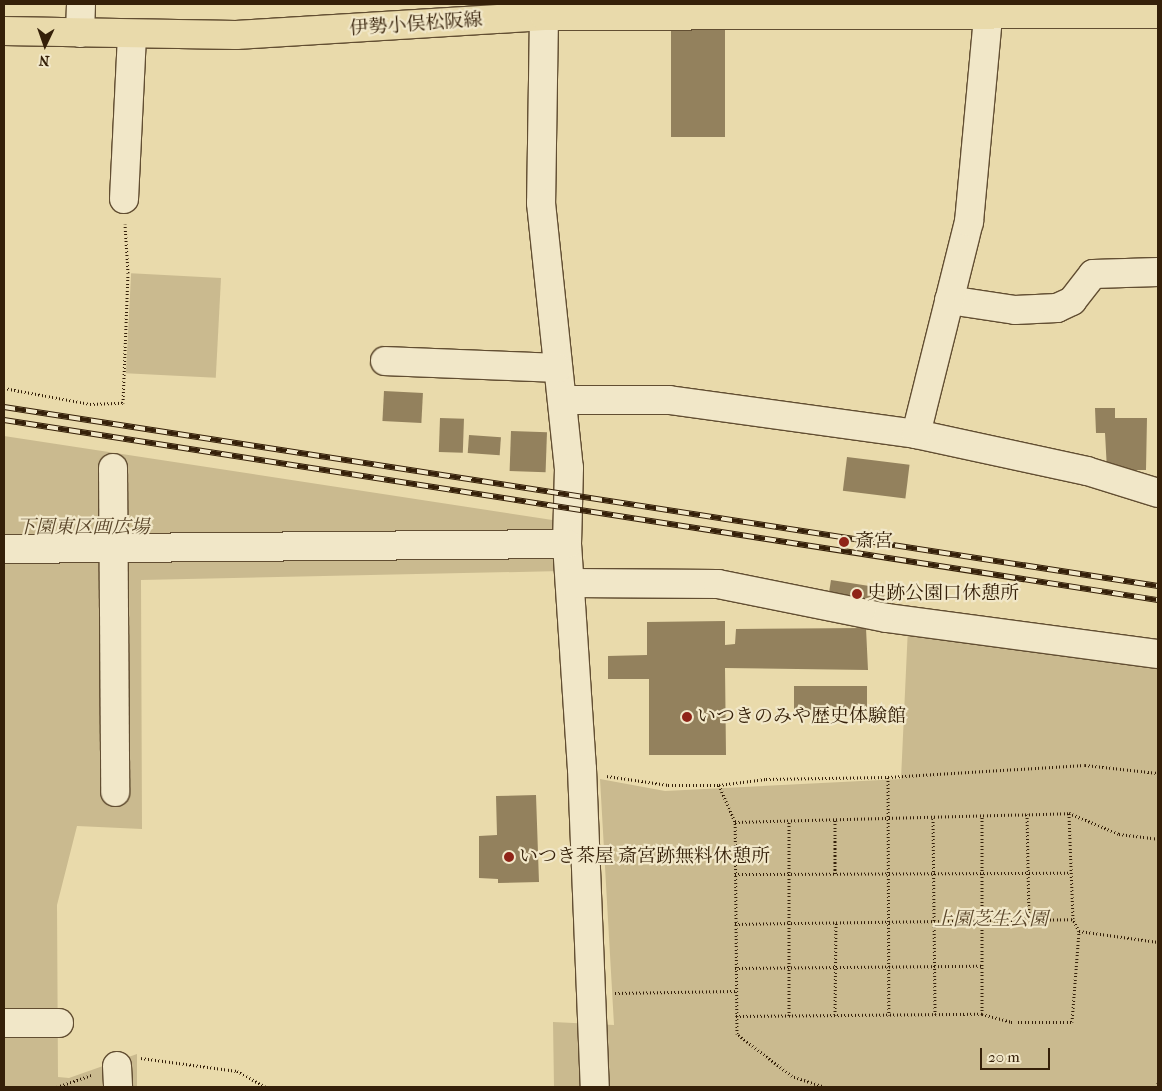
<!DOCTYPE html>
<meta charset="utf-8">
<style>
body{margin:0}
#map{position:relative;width:1162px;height:1091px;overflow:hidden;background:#e9daab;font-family:"IM FELL French Canon","Noto Serif JP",serif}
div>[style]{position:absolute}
.green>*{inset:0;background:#caba8f;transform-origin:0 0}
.building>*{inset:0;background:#93815d;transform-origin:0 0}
.path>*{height:3px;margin-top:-1.5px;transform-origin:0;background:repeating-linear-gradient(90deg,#352009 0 1px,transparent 0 3.5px)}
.roads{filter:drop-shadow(1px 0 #624e32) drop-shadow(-1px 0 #624e32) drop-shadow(0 1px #624e32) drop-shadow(0 -1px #624e32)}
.minor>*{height:28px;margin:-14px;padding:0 14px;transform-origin:14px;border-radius:14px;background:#f1e7c8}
.major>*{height:28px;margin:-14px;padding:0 14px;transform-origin:14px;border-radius:14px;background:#e9daab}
.rail>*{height:5.5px;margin-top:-2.75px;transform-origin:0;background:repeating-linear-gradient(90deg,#f1e7c8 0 11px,#352009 0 22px);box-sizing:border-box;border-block:1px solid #352009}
.dots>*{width:14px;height:14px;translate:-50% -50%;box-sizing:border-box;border:2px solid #f1e7c8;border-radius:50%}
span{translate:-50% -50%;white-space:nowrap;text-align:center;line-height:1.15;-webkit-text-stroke:4.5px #f1e7c8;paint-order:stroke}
.street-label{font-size:19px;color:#352009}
.park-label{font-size:19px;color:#5a462a;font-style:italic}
.poi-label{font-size:19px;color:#352009}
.left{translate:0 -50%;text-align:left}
.frame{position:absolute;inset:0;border:5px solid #352009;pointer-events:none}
.north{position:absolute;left:20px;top:20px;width:50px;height:50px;-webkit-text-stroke:4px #f1e7c8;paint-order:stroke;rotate:183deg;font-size:14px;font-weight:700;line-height:20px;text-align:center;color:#352009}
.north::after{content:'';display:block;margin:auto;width:18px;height:22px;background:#352009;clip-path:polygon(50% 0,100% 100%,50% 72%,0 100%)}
.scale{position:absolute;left:980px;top:1048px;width:70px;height:22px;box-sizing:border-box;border:2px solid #352009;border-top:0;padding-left:6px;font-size:15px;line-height:18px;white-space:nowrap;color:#352009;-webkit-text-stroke:4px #f1e7c8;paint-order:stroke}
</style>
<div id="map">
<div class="green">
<i style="left:221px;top:278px;width:100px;height:90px;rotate:93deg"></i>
<i style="clip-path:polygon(4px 436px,559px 521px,562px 571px,141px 580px,142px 829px,77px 826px,57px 905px,58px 1077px,69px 1078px,137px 1054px,137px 1087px,4px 1087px)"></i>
<i style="clip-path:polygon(908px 627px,1158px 662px,1158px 1087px,554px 1087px,553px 1022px,614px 1025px,600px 779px,665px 791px,901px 779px)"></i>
</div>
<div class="building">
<i style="left:671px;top:27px;width:54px;height:110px"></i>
<i style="left:384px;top:391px;width:39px;height:30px;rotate:3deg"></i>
<i style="clip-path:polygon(1095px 408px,1115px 408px,1115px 418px,1147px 418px,1146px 470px,1107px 470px,1105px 433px,1096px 433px)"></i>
<i style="left:440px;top:418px;width:24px;height:34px;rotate:2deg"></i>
<i style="left:511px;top:431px;width:36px;height:40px;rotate:2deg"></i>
<i style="left:469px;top:435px;width:32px;height:18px;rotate:4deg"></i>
<i style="left:847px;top:457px;width:63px;height:34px;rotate:7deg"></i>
<i style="left:831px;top:580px;width:55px;height:19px;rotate:9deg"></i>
<i style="clip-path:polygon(725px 621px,725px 645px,735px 644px,736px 629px,866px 628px,868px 670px,725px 668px,726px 755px,649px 755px,649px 679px,608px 679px,608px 656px,647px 655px,647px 622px)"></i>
<i style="left:867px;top:686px;width:24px;height:73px;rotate:90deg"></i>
<i style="clip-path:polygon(536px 795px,539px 882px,498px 883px,498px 879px,479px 878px,479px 836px,497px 835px,496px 796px)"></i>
</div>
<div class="path">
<i style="left:4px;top:388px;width:87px;rotate:10.5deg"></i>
<i style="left:90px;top:404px;width:33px;rotate:-2deg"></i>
<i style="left:123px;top:403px;width:130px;rotate:-87.8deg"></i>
<i style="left:128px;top:273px;width:49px;rotate:-93.5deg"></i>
<i style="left:607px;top:776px;width:62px;rotate:8.4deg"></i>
<i style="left:668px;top:785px;width:51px"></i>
<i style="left:719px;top:785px;width:47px;rotate:-7.3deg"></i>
<i style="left:766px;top:779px;width:122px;rotate:-0.9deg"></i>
<i style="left:888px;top:777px;width:197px;rotate:-3.5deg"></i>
<i style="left:1085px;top:765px;width:73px;rotate:6.3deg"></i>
<i style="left:888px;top:777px;width:238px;rotate:89.8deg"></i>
<i style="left:719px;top:785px;width:40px;rotate:66.6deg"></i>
<i style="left:1027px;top:814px;width:105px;rotate:88.9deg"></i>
<i style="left:933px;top:818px;width:196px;rotate:89.4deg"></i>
<i style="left:835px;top:820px;width:54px;rotate:90deg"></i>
<i style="left:735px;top:874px;width:336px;rotate:-0.2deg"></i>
<i style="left:735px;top:924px;width:338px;rotate:-0.8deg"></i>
<i style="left:1079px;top:931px;width:80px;rotate:7.9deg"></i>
<i style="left:735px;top:968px;width:247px;rotate:-0.5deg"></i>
<i style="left:615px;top:993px;width:120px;rotate:-1deg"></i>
<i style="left:982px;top:1014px;width:30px;rotate:15deg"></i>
<i style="left:1011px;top:1022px;width:61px"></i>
<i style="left:1072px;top:1022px;width:91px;rotate:-85.6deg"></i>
<i style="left:1079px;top:931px;width:13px;rotate:-117deg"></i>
<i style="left:1073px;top:919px;width:106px;rotate:-92.2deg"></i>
<i style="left:835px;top:1015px;width:92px;rotate:-89.4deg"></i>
<i style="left:736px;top:1016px;width:246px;rotate:-0.5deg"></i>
<i style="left:982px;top:1014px;width:197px;rotate:-90deg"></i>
<i style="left:789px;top:1016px;width:195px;rotate:-90deg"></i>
<i style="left:141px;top:1058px;width:97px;rotate:7.7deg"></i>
<i style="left:237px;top:1071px;width:33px;rotate:29deg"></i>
<i style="left:57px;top:1087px;width:37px;rotate:-19deg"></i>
<i style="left:825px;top:1087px;width:35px;rotate:-162deg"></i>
<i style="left:792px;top:1076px;width:69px;rotate:-142.6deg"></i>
<i style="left:737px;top:1034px;width:212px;rotate:-90.5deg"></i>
<i style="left:735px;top:822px;width:334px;rotate:-1.5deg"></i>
<i style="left:1069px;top:813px;width:54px;rotate:22.8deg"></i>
<i style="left:1119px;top:834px;width:39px;rotate:7deg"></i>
<i style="left:1156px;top:1087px;width:4px;rotate:-63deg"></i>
</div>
<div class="roads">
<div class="minor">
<i style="left:544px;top:16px;width:187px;rotate:90.9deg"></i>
<i style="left:541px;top:203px;width:266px;rotate:84deg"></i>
<i style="left:569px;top:468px;width:76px;rotate:91.5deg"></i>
<i style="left:567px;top:544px;width:225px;rotate:86.2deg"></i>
<i style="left:582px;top:769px;width:318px;rotate:87.7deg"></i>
<i style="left:80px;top:33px;width:29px;rotate:-88deg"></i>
<i style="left:124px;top:199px;width:165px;rotate:-87.2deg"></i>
<i style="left:949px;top:300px;width:67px;rotate:8.6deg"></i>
<i style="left:1015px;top:310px;width:42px;rotate:-2.7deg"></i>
<i style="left:1057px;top:308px;width:17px;rotate:-25deg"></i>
<i style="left:1072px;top:301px;width:34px;rotate:-52deg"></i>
<i style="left:1093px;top:274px;width:65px;rotate:-1.8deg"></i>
<i style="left:385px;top:361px;width:173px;rotate:2.3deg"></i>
<i style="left:562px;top:400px;width:107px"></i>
<i style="left:669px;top:400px;width:249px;rotate:7.8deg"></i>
<i style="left:916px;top:434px;width:175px;rotate:12.2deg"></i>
<i style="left:1087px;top:471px;width:74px;rotate:17.2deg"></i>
<i style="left:916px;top:434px;width:219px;rotate:-76deg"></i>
<i style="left:969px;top:222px;width:207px;rotate:-84.7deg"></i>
<i style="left:113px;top:468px;width:324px;rotate:89.6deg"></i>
<i style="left:4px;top:549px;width:563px;rotate:-0.51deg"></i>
<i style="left:571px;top:583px;width:147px;rotate:0.4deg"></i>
<i style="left:718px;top:584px;width:172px;rotate:11.4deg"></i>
<i style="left:887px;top:618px;width:273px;rotate:7.6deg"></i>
<i style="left:4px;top:1023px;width:55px"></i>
<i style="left:117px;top:1066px;width:21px;rotate:87deg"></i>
</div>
<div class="major">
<i style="left:4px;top:31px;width:232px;rotate:1deg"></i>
<i style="left:236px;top:35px;width:309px;rotate:-3.5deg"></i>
<i style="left:544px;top:16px;width:614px;rotate:-0.19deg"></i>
</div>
</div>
<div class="rail">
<i style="left:4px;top:407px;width:1168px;rotate:8.82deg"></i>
<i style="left:4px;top:420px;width:1168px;rotate:8.87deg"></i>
</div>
<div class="dots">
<i style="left:844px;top:542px;background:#8f2418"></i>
<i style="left:857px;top:594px;background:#8f2418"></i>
<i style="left:687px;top:717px;background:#8f2418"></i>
<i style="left:509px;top:857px;background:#8f2418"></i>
</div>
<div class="street-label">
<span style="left:416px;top:25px;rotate:-4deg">伊勢小俣松阪線</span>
</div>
<div class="park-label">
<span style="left:83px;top:528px">下園東区画広場</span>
<span style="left:991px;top:920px">上園芝生公園</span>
</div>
<div class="poi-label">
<span class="left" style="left:855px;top:542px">斎宮</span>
<span class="left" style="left:867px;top:594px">史跡公園口休憩所</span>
<span class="left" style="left:697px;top:717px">いつきのみや歴史体験館</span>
<span class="left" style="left:519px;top:857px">いつき茶屋 斎宮跡無料休憩所</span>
</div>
<div class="frame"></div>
<div class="north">N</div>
<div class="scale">20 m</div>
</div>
